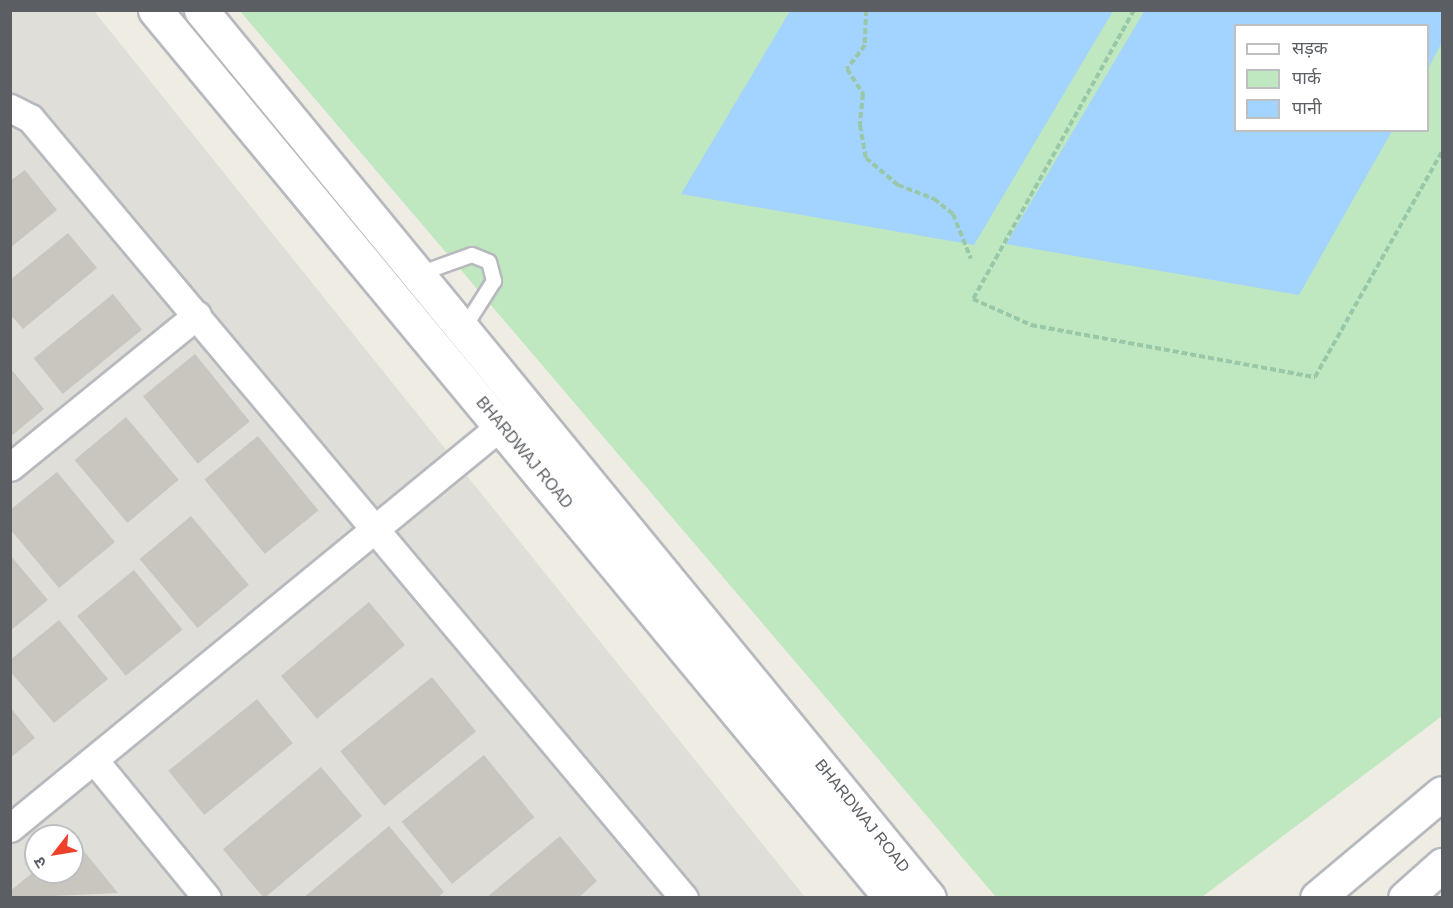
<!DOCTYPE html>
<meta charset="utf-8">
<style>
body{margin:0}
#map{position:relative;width:1453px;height:908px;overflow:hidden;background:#eeece3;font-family:Helvetica,"Noto Sans Devanagari",sans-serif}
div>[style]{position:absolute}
.industrial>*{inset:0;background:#dfded8}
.green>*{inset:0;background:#bfe7c0}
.water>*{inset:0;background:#a3d3ff}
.building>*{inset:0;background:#c9c6c0;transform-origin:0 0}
.path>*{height:4px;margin-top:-2px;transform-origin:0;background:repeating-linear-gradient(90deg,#98c8a7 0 6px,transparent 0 9px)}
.roads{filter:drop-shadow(2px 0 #b6b9be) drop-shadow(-2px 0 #b6b9be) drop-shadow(0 2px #b6b9be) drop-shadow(0 -2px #b6b9be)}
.service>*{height:14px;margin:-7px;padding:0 7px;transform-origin:7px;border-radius:7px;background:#fff}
.minor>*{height:27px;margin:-13.5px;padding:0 13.5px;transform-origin:13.5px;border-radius:13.5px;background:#fff}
.tertiary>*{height:33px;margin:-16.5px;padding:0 16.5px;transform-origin:16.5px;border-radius:16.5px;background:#fff}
span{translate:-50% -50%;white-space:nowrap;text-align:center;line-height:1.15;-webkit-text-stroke:4.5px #fff;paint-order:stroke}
.street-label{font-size:16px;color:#5b5f64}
.frame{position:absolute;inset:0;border:12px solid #5b5f64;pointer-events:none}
.legend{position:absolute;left:1234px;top:24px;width:195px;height:108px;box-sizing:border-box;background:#fff;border:2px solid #bdbfc1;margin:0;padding:8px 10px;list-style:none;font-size:18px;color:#5b5f64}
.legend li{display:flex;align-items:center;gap:12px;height:30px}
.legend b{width:30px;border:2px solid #bdbfc1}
.north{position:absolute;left:24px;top:824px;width:60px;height:60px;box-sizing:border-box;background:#fff;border:2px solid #bdbfc1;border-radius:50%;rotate:239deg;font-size:16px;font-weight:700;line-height:24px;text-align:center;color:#5b5f64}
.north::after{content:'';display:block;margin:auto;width:21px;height:27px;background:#ed412b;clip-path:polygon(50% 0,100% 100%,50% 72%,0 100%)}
</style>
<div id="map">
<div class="industrial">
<i style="clip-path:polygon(evenodd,10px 11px,94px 11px,805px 897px,11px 897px,10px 11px,36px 836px,72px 836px,72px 872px,36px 872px,36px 836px)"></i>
</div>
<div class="green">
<i style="clip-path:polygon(evenodd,240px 11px,1442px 11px,1442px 716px,1202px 897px,996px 897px,240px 11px,1236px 26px,1428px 26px,1428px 130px,1236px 130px,1236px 26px)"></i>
</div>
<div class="water">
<i style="clip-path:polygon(1145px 10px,1442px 11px,1442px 42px,1428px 69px,1428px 26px,1236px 26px,1236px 130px,1392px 131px,1299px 295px,1006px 244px)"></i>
<i style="clip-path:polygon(790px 11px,790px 10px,1113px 11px,974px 245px,681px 194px)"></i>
</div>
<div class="building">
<i style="clip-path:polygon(25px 170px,57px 210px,10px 248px,10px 181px)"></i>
<i style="clip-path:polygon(68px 233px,97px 268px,23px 329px,10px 314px,10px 280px)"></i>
<i style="left:113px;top:294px;width:46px;height:102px;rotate:51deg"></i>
<i style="left:195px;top:354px;width:87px;height:67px;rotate:51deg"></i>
<i style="clip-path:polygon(10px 368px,44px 409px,10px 437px)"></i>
<i style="left:126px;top:417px;width:82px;height:67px;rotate:50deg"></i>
<i style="left:258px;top:436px;width:96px;height:69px;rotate:51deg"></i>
<i style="clip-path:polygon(57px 472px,115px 542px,59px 588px,10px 529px,10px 510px)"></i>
<i style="left:191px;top:516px;width:90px;height:67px;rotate:50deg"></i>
<i style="clip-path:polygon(10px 555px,48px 600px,10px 631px)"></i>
<i style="left:134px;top:570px;width:77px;height:73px;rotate:51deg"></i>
<i style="left:369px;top:602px;width:56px;height:115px;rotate:50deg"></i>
<i style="clip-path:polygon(59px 620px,108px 679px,54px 723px,10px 671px,10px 660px)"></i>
<i style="left:432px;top:677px;width:70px;height:118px;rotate:51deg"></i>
<i style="left:257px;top:699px;width:57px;height:114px;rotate:51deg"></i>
<i style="clip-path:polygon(10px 707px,35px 738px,10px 758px)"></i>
<i style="left:484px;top:755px;width:80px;height:106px;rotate:51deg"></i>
<i style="left:321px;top:767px;width:64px;height:128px;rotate:50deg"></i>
<i style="clip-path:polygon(389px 826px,444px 892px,437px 898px,303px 898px)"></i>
<i style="clip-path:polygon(560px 836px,597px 881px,578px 898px,486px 898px)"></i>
<i style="clip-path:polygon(74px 839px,118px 893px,10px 898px,10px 891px,36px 870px,72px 872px)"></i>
</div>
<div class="path">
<i style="left:866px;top:10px;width:35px;rotate:92deg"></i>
<i style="left:865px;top:45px;width:30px;rotate:127deg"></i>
<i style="left:847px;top:69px;width:30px;rotate:57deg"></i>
<i style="left:863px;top:94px;width:31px;rotate:96deg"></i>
<i style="left:860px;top:125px;width:34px;rotate:80deg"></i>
<i style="left:866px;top:158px;width:42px;rotate:40.2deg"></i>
<i style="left:898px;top:185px;width:39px;rotate:21deg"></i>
<i style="left:934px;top:199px;width:24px;rotate:38deg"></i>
<i style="left:953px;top:214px;width:48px;rotate:68.2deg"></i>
<i style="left:1134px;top:10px;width:331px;rotate:119.1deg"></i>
<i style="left:973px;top:299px;width:64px;rotate:24.1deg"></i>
<i style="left:1031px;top:325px;width:289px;rotate:10.4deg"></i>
<i style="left:1315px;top:377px;width:258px;rotate:-60.6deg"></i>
</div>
<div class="roads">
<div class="service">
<i style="left:419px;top:274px;width:56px;rotate:-19.7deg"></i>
<i style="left:472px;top:255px;width:18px;rotate:22deg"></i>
<i style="left:489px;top:262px;width:20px;rotate:75deg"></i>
<i style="left:494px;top:281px;width:56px;rotate:122.6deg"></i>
</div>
<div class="minor">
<i style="left:10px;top:108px;width:22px;rotate:27deg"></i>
<i style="left:30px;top:118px;width:1018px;rotate:50.02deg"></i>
<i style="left:10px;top:467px;width:241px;rotate:-39.1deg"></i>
<i style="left:94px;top:760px;width:178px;rotate:50.7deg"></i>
<i style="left:10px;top:828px;width:653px;rotate:-39.34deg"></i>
</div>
<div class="tertiary">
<i style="left:155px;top:10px;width:1153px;rotate:50.35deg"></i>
<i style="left:201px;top:10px;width:1148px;rotate:50.65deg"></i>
<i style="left:1317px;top:898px;width:163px;rotate:-40deg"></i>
<i style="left:1405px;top:898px;width:50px;rotate:-41.7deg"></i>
</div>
</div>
<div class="street-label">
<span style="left:524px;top:453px;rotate:50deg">BHARDWAJ ROAD</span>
<span style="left:862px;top:816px;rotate:51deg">BHARDWAJ ROAD</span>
</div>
<div class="frame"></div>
<ul class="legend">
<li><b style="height:8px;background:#fff"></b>सड़क</li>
<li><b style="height:16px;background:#bfe7c0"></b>पार्क</li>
<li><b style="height:16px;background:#a3d3ff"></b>पानी</li>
</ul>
<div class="north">उ</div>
</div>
